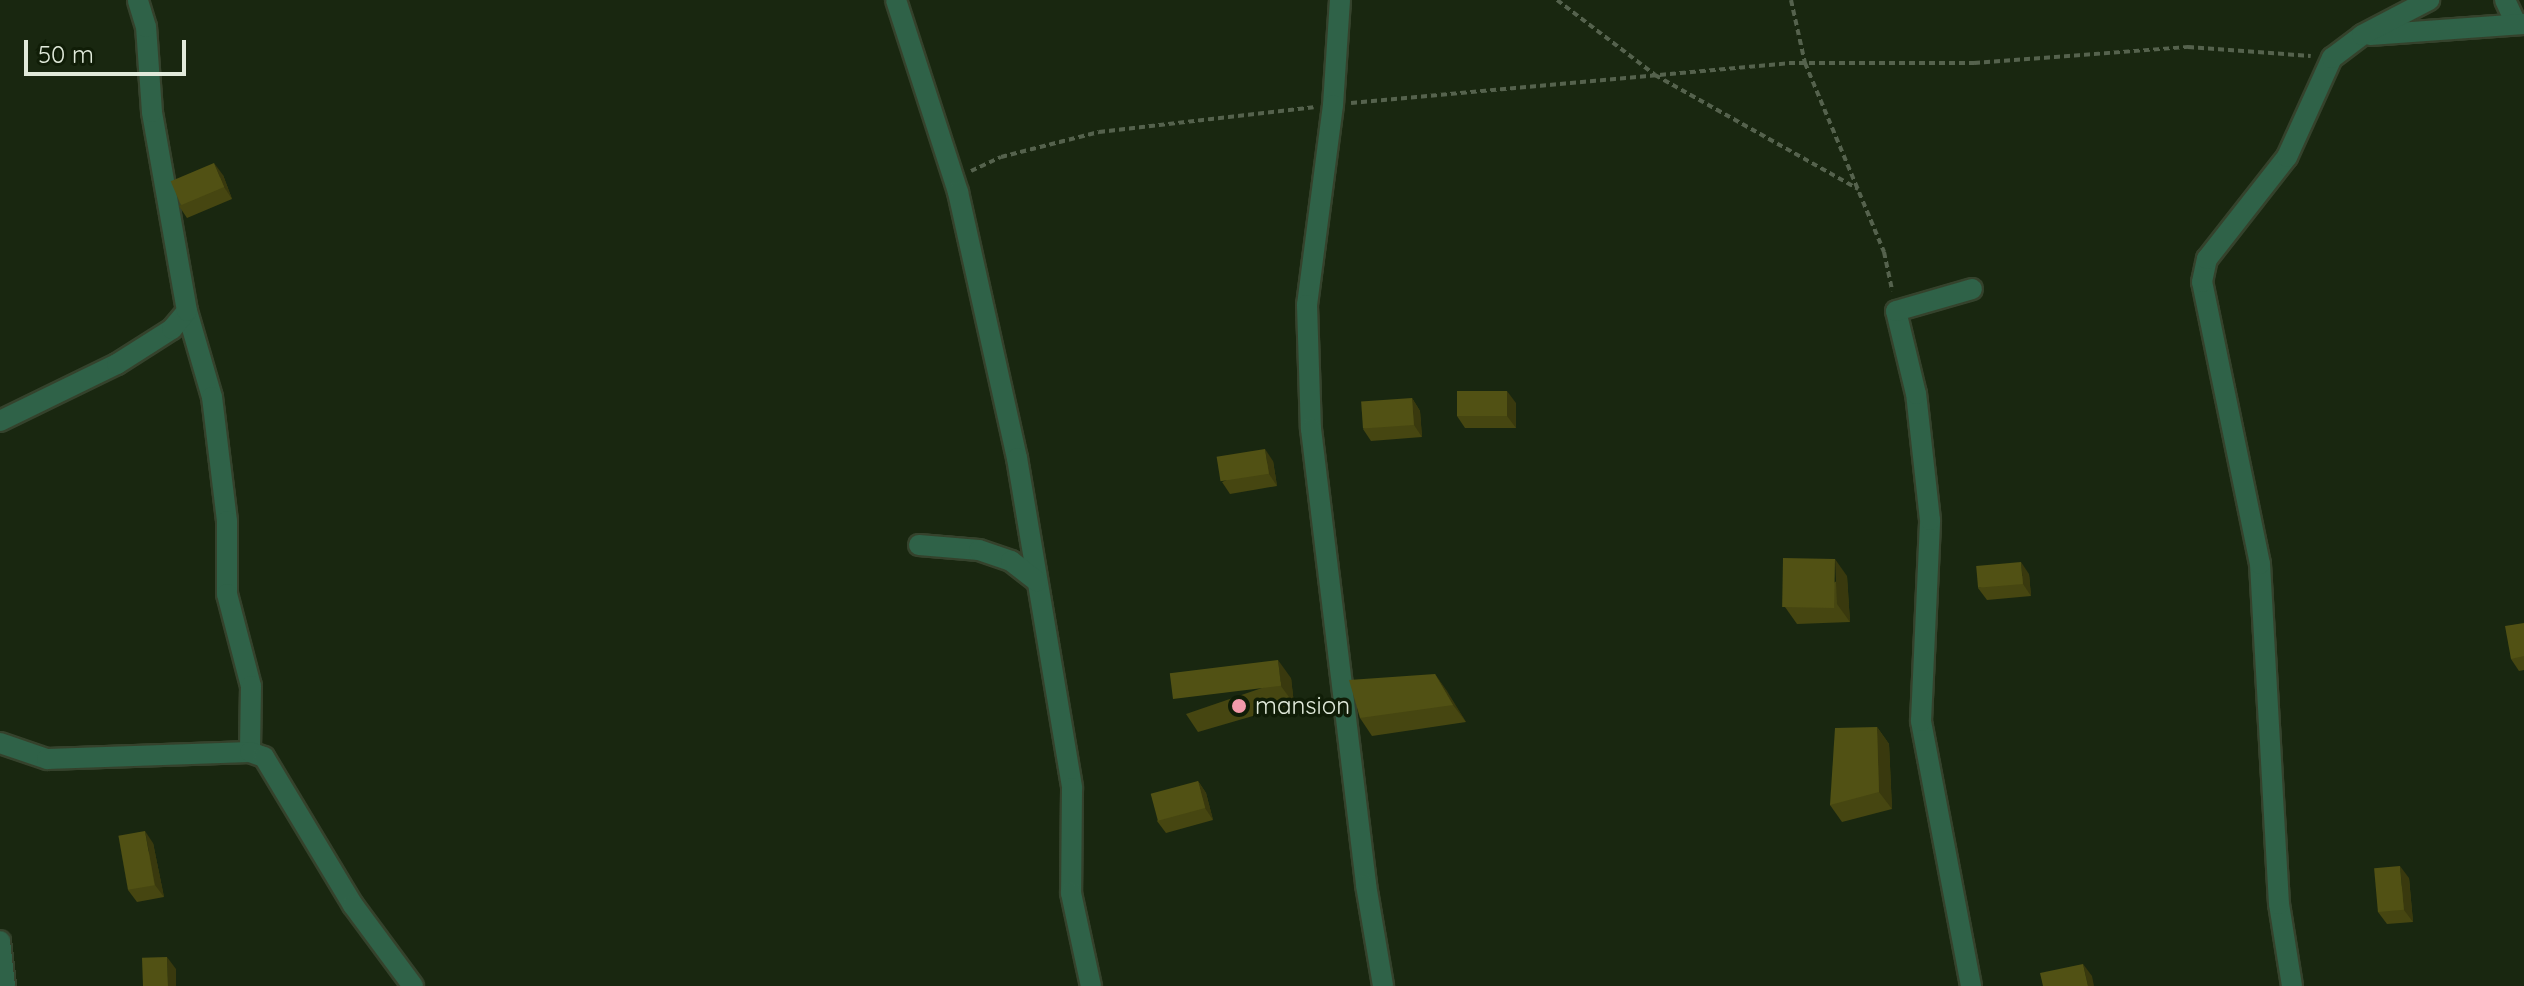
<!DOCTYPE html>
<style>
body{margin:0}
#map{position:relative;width:2524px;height:986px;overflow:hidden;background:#192710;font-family:Quicksand,sans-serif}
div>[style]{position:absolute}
.path>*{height:4px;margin-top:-2px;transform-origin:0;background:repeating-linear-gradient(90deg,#55624d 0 6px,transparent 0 10px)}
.roads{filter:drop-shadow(2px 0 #35422c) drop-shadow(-2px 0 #35422c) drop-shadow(0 2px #35422c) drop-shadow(0 -2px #35422c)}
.street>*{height:20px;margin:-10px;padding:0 10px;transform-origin:10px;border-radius:10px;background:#2f6248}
.wall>*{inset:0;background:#464611}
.shaded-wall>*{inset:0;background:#39390e}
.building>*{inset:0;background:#515114;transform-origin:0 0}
.dots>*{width:22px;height:22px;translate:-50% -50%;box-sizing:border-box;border:4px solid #101d07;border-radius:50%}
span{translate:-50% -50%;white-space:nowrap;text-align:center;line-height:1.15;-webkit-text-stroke:7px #101d07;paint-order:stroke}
.poi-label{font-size:24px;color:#e1eadb}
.left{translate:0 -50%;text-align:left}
.scale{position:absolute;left:24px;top:40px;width:162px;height:36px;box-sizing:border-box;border:4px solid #e1eadb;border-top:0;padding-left:10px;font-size:24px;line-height:28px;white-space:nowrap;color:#e1eadb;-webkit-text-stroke:6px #101d07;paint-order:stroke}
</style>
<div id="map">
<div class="path">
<i style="left:1557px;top:0;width:123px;rotate:37.4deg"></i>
<i style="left:1655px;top:75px;width:233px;rotate:29.3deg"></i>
<i style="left:1791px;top:0;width:65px;rotate:77.5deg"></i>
<i style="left:1805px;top:63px;width:205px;rotate:67.3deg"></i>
<i style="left:1884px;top:252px;width:40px;rotate:78deg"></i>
<i style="left:1351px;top:103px;width:440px;rotate:-5.2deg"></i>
<i style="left:1789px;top:63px;width:185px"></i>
<i style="left:1974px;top:63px;width:215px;rotate:-4.3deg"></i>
<i style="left:2188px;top:47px;width:123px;rotate:4.2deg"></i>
<i style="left:971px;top:171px;width:33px;rotate:-25deg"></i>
<i style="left:1001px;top:157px;width:101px;rotate:-14.3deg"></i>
<i style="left:1099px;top:132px;width:216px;rotate:-6.6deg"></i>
</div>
<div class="roads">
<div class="street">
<i style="left:896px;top:0;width:202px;rotate:72.1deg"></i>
<i style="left:958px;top:192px;width:272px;rotate:77.5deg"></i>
<i style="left:1017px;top:458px;width:335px;rotate:80.5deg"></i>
<i style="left:1072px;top:788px;width:105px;rotate:90.5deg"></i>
<i style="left:1071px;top:893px;width:95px;rotate:77.9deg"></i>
<i style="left:1340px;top:0;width:105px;rotate:93.8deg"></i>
<i style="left:1333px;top:105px;width:202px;rotate:97.4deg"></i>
<i style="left:1307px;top:305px;width:124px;rotate:88.2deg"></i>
<i style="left:1311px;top:429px;width:459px;rotate:83.1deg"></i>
<i style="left:1366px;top:885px;width:102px;rotate:80.4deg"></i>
<i style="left:2505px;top:0;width:26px;rotate:65deg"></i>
<i style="left:2370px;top:35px;width:154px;rotate:-4.1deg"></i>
<i style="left:187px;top:311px;width:90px;rotate:73.8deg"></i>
<i style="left:212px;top:397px;width:125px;rotate:83.1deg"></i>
<i style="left:227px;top:521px;width:73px;rotate:90deg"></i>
<i style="left:227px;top:594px;width:95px;rotate:75.4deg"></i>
<i style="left:251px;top:686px;width:66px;rotate:90.9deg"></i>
<i style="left:0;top:421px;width:130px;rotate:-26deg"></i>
<i style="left:117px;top:364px;width:65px;rotate:-32.5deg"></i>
<i style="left:172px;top:329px;width:23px;rotate:-50deg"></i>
<i style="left:187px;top:311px;width:202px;rotate:-100deg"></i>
<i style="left:152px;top:112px;width:85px;rotate:-94deg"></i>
<i style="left:146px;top:27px;width:28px;rotate:-107deg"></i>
<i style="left:919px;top:545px;width:60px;rotate:4.8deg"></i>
<i style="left:979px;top:550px;width:34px;rotate:19deg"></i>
<i style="left:1011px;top:561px;width:33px;rotate:38deg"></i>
<i style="left:0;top:743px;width:50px;rotate:18.8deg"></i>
<i style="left:47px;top:759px;width:203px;rotate:-2deg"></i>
<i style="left:250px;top:752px;width:15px;rotate:20deg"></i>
<i style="left:264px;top:757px;width:173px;rotate:59deg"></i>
<i style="left:353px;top:905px;width:101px;rotate:53.5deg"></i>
<i style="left:0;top:941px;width:45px;rotate:83.7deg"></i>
<i style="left:1971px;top:986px;width:270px;rotate:-100.7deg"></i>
<i style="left:1921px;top:721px;width:201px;rotate:-87.4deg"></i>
<i style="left:1930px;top:520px;width:127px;rotate:-96.3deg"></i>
<i style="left:1916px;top:394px;width:85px;rotate:-103.5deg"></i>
<i style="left:1896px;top:311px;width:79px;rotate:-16.1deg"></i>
<i style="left:2292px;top:986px;width:83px;rotate:-99deg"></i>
<i style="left:2279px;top:904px;width:341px;rotate:-93.2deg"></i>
<i style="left:2260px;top:564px;width:288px;rotate:-101.6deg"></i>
<i style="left:2202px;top:282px;width:24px;rotate:-78deg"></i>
<i style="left:2207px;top:259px;width:130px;rotate:-51.9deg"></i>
<i style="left:2287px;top:157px;width:109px;rotate:-65.6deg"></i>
<i style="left:2332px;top:58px;width:38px;rotate:-37deg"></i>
<i style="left:2362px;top:35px;width:76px;rotate:-27.6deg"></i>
</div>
</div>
<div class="wall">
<i style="clip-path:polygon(223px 175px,232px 199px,187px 218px,179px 206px)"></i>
<i style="clip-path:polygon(1412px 398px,1420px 411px,1422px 437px,1371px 441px,1363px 429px)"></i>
<i style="clip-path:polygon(1516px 403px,1516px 428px,1465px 428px,1457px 416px)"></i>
<i style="clip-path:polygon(1273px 461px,1277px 486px,1230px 494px,1222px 482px)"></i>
<i style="clip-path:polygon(2029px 574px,2031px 596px,1987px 600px,1978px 588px)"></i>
<i style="clip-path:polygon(1847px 576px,1850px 622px,1797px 624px,1785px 607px)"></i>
<i style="clip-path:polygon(2524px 623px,2524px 670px,2519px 671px,2511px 659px)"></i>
<i style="clip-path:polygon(1435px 674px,1466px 722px,1372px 736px,1360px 718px)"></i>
<i style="clip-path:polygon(1291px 678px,1294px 704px,1198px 732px,1186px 714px)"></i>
<i style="clip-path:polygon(1877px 727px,1889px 744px,1892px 809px,1842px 822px,1830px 805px)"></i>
<i style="clip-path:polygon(1198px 781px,1206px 793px,1213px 820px,1166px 833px,1157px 821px)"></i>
<i style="clip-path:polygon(153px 843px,164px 897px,137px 902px,128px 890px)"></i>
<i style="clip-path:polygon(2409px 878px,2413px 922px,2387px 924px,2378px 912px)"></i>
</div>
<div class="shaded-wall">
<i style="clip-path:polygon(214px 163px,223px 175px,232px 199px,224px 187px)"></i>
<i style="clip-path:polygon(1507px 391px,1516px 403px,1516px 428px,1507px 416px)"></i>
<i style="clip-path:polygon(1412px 398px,1420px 411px,1422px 437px,1414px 425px)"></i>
<i style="clip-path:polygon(1265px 449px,1273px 461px,1277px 486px,1269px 474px)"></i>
<i style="clip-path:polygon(1835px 559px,1847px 576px,1850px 622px,1837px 604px)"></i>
<i style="clip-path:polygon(2021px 562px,2029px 574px,2031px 596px,2023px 584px)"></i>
<i style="clip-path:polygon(1278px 660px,1291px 678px,1294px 704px,1281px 686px)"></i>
<i style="clip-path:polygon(1435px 674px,1447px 691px,1466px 722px,1453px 705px)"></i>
<i style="clip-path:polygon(1877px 727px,1889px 744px,1892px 809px,1879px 792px)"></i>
<i style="clip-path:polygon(1198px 781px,1206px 793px,1213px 820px,1205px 808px)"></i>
<i style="clip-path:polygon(145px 831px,153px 843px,164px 897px,155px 885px)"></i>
<i style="clip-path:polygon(2400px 866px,2409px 878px,2413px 922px,2404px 910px)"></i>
<i style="clip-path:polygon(167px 957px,176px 969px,176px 986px,168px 986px)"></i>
<i style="clip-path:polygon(2083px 964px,2092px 976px,2094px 986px,2088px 986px)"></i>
</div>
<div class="building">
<i style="left:214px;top:163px;width:26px;height:47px;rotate:67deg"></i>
<i style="left:1507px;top:391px;width:25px;height:50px;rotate:90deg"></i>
<i style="left:1412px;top:398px;width:27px;height:51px;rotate:86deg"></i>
<i style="left:1265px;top:449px;width:25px;height:49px;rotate:81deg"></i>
<i style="left:1783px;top:558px;width:52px;height:49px;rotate:1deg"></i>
<i style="left:2021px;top:562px;width:22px;height:45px;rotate:85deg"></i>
<i style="clip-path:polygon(2524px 623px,2524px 656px,2511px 659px,2505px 626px)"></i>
<i style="left:1278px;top:660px;width:26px;height:109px;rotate:83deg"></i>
<i style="clip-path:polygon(1435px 674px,1453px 705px,1360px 718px,1349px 680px)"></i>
<i style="clip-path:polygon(1877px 727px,1879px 792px,1830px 805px,1835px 728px)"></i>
<i style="left:1198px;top:781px;width:28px;height:49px;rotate:75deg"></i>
<i style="left:145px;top:831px;width:55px;height:27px;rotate:80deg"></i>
<i style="left:2400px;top:866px;width:44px;height:26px;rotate:85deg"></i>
<i style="left:167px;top:957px;width:29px;height:25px;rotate:88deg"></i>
<i style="clip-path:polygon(2083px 964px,2088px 986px,2043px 986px,2040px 973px)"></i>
</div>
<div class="dots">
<i style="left:1239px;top:706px;background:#f39aaa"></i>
</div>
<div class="poi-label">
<span class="left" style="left:1255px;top:706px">mansion</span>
</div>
<div class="scale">50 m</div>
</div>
